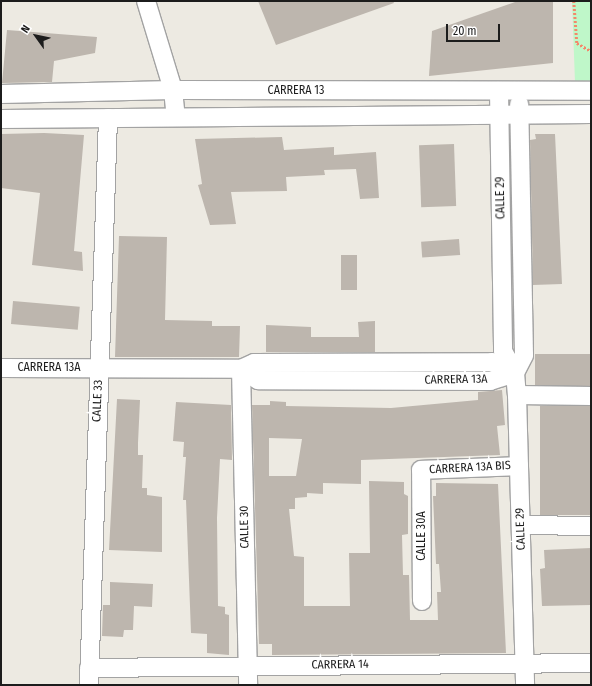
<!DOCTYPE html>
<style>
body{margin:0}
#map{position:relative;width:592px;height:686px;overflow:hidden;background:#edeae2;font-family:"Fira Sans Condensed",sans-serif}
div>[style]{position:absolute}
.park>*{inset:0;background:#bff7c9}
.building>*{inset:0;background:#bdb6ae;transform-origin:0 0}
.path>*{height:2.5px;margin-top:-1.25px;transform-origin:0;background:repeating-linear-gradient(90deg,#f4876b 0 2px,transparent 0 4px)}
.roads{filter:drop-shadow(1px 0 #a3a3a3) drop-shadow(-1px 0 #a3a3a3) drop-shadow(0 1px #a3a3a3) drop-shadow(0 -1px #a3a3a3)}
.minor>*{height:18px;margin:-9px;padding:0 9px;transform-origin:9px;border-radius:9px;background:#fff}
span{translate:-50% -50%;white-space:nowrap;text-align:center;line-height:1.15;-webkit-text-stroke:4px #fff;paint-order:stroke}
.street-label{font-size:12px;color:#1c1c1c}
.frame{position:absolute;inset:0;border:2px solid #1c1c1c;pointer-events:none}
.north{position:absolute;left:16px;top:16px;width:40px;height:40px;-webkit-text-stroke:3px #fff;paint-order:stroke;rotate:303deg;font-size:11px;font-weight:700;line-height:16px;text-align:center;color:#1c1c1c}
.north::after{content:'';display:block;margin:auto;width:14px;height:18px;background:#1c1c1c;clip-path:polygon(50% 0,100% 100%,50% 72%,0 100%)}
.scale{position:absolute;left:446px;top:24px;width:54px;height:18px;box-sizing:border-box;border:2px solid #1c1c1c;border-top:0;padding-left:5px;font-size:12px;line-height:14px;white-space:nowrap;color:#1c1c1c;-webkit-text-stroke:3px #fff;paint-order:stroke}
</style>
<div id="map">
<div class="park">
<i style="clip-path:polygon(572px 1px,591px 1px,591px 81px,575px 82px)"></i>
</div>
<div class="building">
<i style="clip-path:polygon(258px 1px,393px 1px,394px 3px,276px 45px)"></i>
<i style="clip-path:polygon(518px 1px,553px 1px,553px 63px,429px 76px,432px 31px)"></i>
<i style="clip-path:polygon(7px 30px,97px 37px,95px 53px,54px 61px,52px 82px,2px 83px)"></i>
<i style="clip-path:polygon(44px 133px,84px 135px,74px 251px,82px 252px,83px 271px,32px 265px,40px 193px,1px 188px,1px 134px)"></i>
<i style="clip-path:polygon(535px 134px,555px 134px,562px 284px,533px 285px,530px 140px,536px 139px)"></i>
<i style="clip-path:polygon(282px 137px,284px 150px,334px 147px,334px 155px,376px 152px,379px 198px,360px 199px,356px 169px,324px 170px,325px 175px,286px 177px,287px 191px,231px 192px,236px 224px,210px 225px,198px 185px,202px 184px,195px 139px)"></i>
<i style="left:454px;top:144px;width:62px;height:35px;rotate:88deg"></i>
<i style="clip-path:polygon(119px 236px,167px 237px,165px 320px,212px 321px,212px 326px,240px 326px,239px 357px,115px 357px)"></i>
<i style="left:459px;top:239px;width:16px;height:38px;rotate:86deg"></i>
<i style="left:341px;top:255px;width:16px;height:35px"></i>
<i style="left:13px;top:301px;width:67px;height:23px;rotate:5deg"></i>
<i style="clip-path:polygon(375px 321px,375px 352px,266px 352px,266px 325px,311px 327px,311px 337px,359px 337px,358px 322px)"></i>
<i style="left:591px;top:354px;width:32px;height:56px;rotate:90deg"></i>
<i style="clip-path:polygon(evenodd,502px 390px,505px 425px,497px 426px,500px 455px,361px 460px,361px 484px,323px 483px,323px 494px,307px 493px,307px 497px,295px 498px,295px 509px,289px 509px,294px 556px,304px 557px,304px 606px,350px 606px,349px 553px,370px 553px,369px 481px,404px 482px,404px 494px,408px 496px,408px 534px,402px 535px,403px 575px,409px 575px,410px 620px,438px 620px,437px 592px,441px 592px,439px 564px,436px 564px,433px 496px,436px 496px,436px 483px,498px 484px,506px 653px,272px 655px,272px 644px,259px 644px,252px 405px,270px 405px,270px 401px,286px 402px,286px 406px,391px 408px,478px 400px,478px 392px,502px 390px,269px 438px,302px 439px,296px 476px,269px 476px,269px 438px)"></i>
<i style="clip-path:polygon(117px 399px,140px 400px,138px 443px,138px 455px,143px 455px,142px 488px,147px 488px,147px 495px,162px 497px,162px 552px,109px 550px)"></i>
<i style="clip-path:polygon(176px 402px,231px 405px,232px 460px,220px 459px,217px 518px,218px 606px,225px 607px,225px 614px,229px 615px,229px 655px,207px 653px,207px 634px,191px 633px,186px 500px,183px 500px,186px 457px,183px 457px,184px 442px,173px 441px)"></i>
<i style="left:540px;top:406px;width:51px;height:109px"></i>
<i style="clip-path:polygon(591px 548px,591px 605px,542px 606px,540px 569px,545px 568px,544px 550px)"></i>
<i style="clip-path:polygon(110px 582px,153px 584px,152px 607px,134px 606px,133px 630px,124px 630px,123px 637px,102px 636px,103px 605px,110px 605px)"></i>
</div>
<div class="path">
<i style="left:574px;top:1px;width:42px;rotate:85.9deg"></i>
<i style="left:577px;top:43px;width:16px;rotate:30deg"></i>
</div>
<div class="roads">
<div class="minor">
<i style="left:146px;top:1px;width:93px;rotate:73.1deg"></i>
<i style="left:173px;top:90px;width:27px;rotate:84deg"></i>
<i style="left:499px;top:91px;width:260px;rotate:89.1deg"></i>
<i style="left:503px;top:351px;width:25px;rotate:61deg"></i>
<i style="left:515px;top:373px;width:22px;rotate:85deg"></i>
<i style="left:517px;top:395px;width:290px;rotate:88.4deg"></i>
<i style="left:1px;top:94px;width:172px;rotate:-1.3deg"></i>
<i style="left:173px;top:90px;width:418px;rotate:0.1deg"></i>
<i style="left:1px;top:119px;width:590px;rotate:-0.49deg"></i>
<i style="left:1px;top:368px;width:240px;rotate:0.2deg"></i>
<i style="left:241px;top:369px;width:14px;rotate:-25deg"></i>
<i style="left:254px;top:363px;width:238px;rotate:-0.2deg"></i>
<i style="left:492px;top:362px;width:25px;rotate:26deg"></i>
<i style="left:515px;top:373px;width:26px;rotate:162deg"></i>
<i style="left:490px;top:381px;width:232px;rotate:-179.8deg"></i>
<i style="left:258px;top:380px;width:20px;rotate:-147deg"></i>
<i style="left:241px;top:369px;width:316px;rotate:88.7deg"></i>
<i style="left:515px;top:373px;width:20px;rotate:-63deg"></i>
<i style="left:524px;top:355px;width:251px;rotate:-91.1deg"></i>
<i style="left:517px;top:395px;width:74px;rotate:0.8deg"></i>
<i style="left:521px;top:525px;width:70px;rotate:0.8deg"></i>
<i style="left:422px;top:601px;width:131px;rotate:-90.4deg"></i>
<i style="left:421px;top:470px;width:98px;rotate:-2.3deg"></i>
<i style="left:89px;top:668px;width:502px;rotate:-0.57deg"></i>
<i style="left:89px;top:685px;width:567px;rotate:-88.08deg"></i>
</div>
</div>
<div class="street-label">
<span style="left:296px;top:91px">CARRERA 13</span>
<span style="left:501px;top:198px;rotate:-91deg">CALLE 29</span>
<span style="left:49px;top:368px">CARRERA 13A</span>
<span style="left:456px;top:380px;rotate:-1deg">CARRERA 13A</span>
<span style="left:98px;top:401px;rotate:-88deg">CALLE 33</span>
<span style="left:470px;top:468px;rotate:-3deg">CARRERA 13A BIS</span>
<span style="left:245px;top:527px;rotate:-91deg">CALLE 30</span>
<span style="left:521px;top:529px;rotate:-92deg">CALLE 29</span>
<span style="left:422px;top:536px;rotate:-90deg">CALLE 30A</span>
<span style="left:340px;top:665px;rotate:-1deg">CARRERA 14</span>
</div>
<div class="frame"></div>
<div class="north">N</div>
<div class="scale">20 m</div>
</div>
